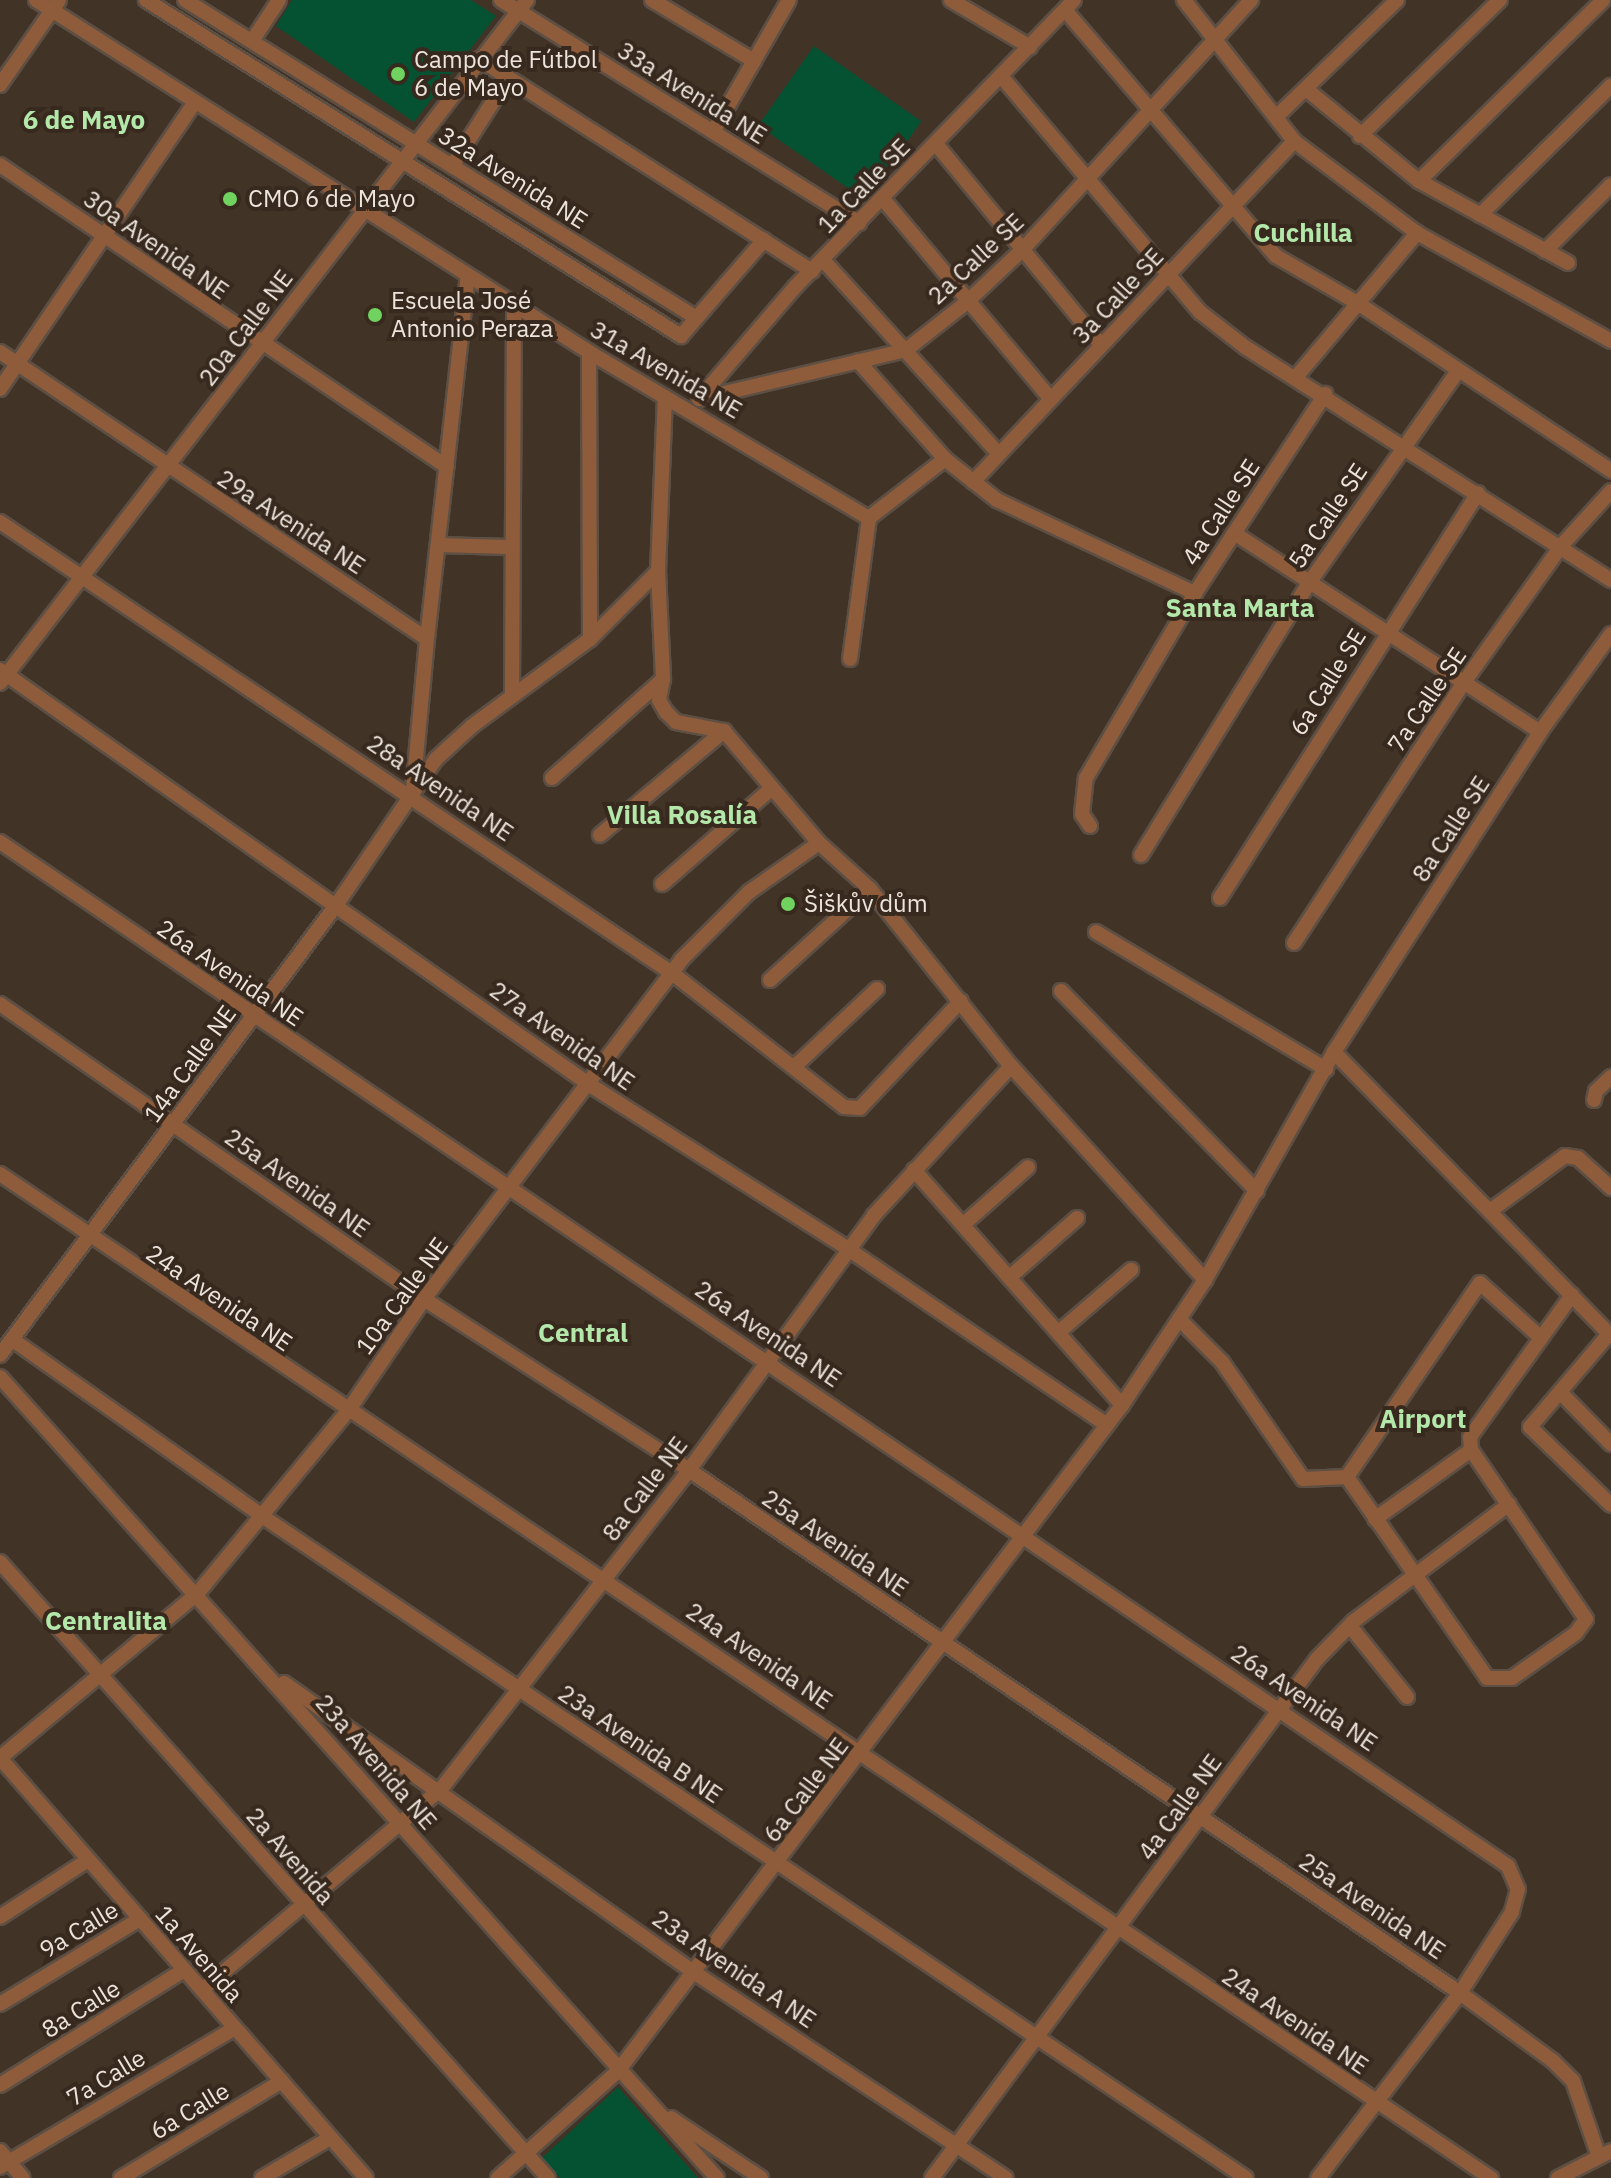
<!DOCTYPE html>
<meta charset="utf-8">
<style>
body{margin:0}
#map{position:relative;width:1611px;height:2178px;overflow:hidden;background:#423327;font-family:"IBM Plex Sans",sans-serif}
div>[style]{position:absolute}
.green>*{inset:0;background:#055233;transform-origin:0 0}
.roads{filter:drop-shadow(2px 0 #5d4f44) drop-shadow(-2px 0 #5d4f44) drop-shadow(0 2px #5d4f44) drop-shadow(0 -2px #5d4f44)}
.minor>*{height:14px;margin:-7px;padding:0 7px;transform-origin:7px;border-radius:7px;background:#8f5c3b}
.dots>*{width:22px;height:22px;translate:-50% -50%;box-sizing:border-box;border:4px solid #37291d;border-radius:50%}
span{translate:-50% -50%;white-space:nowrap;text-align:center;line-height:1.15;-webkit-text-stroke:8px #37291d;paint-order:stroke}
.poi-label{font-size:24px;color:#ede4dc}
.left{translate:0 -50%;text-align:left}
.street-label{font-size:24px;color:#ede4dc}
.neighbourhood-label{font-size:26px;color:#b3e8aa;font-weight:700}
</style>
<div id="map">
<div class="green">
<i style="clip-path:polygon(292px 0,471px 0,496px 16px,414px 122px,276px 26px)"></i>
<i style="left:814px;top:46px;width:131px;height:97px;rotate:35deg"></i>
<i style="clip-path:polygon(618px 2087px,698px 2178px,560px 2178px,542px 2158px)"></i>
</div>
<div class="roads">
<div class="minor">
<i style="left:36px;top:0;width:656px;rotate:32.48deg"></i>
<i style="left:589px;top:352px;width:326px;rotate:30.7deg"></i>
<i style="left:146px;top:0;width:632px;rotate:32.13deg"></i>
<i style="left:681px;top:336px;width:127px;rotate:-49.2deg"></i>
<i style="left:185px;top:0;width:600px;rotate:31.86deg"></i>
<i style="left:501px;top:0;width:422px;rotate:31.9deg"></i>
<i style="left:652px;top:0;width:119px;rotate:30.9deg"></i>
<i style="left:951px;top:0;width:92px;rotate:30.7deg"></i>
<i style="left:1184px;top:0;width:179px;rotate:52deg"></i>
<i style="left:1294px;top:141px;width:154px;rotate:36.8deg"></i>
<i style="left:1417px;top:233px;width:222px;rotate:29.1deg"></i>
<i style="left:1065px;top:10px;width:324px;rotate:49.4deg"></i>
<i style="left:1276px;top:256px;width:96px;rotate:30deg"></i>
<i style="left:1359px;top:304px;width:302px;rotate:33.5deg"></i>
<i style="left:252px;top:41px;width:49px;rotate:-56.6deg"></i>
<i style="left:479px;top:59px;width:395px;rotate:32.5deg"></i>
<i style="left:1001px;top:76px;width:309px;rotate:49.9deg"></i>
<i style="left:1200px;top:312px;width:57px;rotate:37.9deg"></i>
<i style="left:1245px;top:347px;width:434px;rotate:32.5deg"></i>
<i style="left:0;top:85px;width:103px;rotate:-55.2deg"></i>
<i style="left:1306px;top:89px;width:146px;rotate:39.2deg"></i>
<i style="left:1419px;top:181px;width:170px;rotate:28.8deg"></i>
<i style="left:1276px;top:117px;width:168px;rotate:-44deg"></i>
<i style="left:713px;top:132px;width:152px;rotate:-60.1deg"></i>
<i style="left:1360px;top:136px;width:195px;rotate:-44.2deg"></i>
<i style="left:936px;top:144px;width:260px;rotate:50.6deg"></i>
<i style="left:0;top:165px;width:539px;rotate:34.04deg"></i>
<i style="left:452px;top:166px;width:104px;rotate:-57.5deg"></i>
<i style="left:1419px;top:181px;width:258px;rotate:-44.5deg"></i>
<i style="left:883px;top:199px;width:261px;rotate:50deg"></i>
<i style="left:1480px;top:215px;width:184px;rotate:-44.6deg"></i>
<i style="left:1545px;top:251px;width:93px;rotate:-45deg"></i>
<i style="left:823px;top:260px;width:262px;rotate:47.8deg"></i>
<i style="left:0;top:352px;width:514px;rotate:33.91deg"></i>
<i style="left:427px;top:639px;width:153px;rotate:95.3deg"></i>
<i style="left:589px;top:352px;width:287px;rotate:89.8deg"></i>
<i style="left:858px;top:361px;width:131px;rotate:48.4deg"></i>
<i style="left:945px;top:459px;width:66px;rotate:38.3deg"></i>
<i style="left:997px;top:500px;width:219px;rotate:25.2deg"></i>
<i style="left:1297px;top:376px;width:187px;rotate:-50deg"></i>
<i style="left:0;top:389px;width:345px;rotate:-55.8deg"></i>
<i style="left:665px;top:397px;width:174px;rotate:92.3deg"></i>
<i style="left:658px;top:571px;width:108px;rotate:87.3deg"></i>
<i style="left:663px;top:679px;width:21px;rotate:101deg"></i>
<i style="left:659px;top:700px;width:14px;rotate:60deg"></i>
<i style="left:666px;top:712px;width:14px;rotate:45deg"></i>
<i style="left:676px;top:722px;width:49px;rotate:10.6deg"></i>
<i style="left:724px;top:731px;width:147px;rotate:49.7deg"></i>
<i style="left:819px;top:843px;width:69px;rotate:42deg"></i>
<i style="left:870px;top:889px;width:226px;rotate:51.5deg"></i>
<i style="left:1011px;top:1066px;width:289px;rotate:47.8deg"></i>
<i style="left:699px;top:399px;width:213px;rotate:-13.3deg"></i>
<i style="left:906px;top:350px;width:78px;rotate:-38.2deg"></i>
<i style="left:967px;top:302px;width:77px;rotate:-43.4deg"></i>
<i style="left:1023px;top:249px;width:338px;rotate:-47.5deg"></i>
<i style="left:699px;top:399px;width:148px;rotate:-49.4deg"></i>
<i style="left:795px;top:287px;width:400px;rotate:-45.8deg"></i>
<i style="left:973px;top:482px;width:468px;rotate:-46.7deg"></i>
<i style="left:0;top:522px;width:809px;rotate:33.87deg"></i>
<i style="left:672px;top:973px;width:218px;rotate:37.9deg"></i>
<i style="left:844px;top:1107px;width:16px;rotate:4deg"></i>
<i style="left:860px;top:1108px;width:147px;rotate:-46.7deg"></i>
<i style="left:1234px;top:533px;width:365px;rotate:33deg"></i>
<i style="left:438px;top:545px;width:73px;rotate:1.6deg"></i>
<i style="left:427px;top:639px;width:366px;rotate:-83.6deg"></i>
<i style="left:850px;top:659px;width:142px;rotate:-82.3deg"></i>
<i style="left:869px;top:518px;width:96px;rotate:-37.8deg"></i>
<i style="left:0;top:670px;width:721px;rotate:35.12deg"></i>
<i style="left:590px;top:1085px;width:306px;rotate:32.4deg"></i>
<i style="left:848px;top:1249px;width:313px;rotate:34.2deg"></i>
<i style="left:0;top:683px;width:863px;rotate:-52.35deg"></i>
<i style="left:512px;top:696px;width:394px;rotate:-89.7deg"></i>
<i style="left:552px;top:778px;width:149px;rotate:-41.7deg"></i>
<i style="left:1090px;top:826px;width:14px;rotate:-124deg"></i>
<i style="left:1082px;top:814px;width:36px;rotate:-84deg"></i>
<i style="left:1086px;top:778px;width:215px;rotate:-59.5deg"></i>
<i style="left:1195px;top:593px;width:238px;rotate:-56.8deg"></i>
<i style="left:600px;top:835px;width:162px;rotate:-40deg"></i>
<i style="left:0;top:842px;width:1823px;rotate:34.18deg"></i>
<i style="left:1508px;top:1866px;width:25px;rotate:67deg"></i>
<i style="left:1518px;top:1889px;width:24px;rotate:105deg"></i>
<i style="left:1512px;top:1912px;width:96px;rotate:122.7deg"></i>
<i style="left:1460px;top:1993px;width:233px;rotate:127.5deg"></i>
<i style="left:1141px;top:855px;width:320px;rotate:-58.3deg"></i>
<i style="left:1309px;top:583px;width:259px;rotate:-54.9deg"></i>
<i style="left:662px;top:884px;width:145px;rotate:-41.1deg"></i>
<i style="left:1220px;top:898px;width:480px;rotate:-57.5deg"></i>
<i style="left:1096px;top:932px;width:268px;rotate:30.8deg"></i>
<i style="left:1294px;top:943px;width:308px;rotate:-56.9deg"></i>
<i style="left:1462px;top:685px;width:171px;rotate:-54.5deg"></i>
<i style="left:1561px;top:546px;width:74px;rotate:-47.7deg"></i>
<i style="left:770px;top:980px;width:135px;rotate:-42.3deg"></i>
<i style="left:1061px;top:991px;width:280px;rotate:45.6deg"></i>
<i style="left:0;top:1004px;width:517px;rotate:34.83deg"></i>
<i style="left:424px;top:1299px;width:315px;rotate:32.8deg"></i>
<i style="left:689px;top:1470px;width:932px;rotate:34.15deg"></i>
<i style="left:1460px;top:1993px;width:115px;rotate:36.2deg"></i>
<i style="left:1553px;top:2061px;width:28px;rotate:45deg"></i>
<i style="left:1573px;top:2081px;width:80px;rotate:71.1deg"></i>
<i style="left:1334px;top:1052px;width:397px;rotate:45.7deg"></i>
<i style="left:794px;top:1067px;width:114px;rotate:-43.2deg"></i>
<i style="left:1594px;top:1100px;width:9px;rotate:-77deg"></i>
<i style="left:1596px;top:1091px;width:21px;rotate:-43deg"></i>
<i style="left:914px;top:1170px;width:314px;rotate:48.5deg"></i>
<i style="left:0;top:1174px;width:1798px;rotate:33.96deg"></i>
<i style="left:1490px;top:1211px;width:93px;rotate:-36.3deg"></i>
<i style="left:1565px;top:1156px;width:13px;rotate:9deg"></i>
<i style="left:1578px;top:1158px;width:45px;rotate:42.3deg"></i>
<i style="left:965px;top:1223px;width:84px;rotate:-41.6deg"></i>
<i style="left:1011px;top:1276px;width:88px;rotate:-41.3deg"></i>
<i style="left:1179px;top:1319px;width:61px;rotate:45deg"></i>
<i style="left:1222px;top:1362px;width:142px;rotate:55.3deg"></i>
<i style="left:1303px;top:1479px;width:44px;rotate:-2.6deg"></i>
<i style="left:1060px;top:1331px;width:94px;rotate:-40.7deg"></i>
<i style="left:1609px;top:1334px;width:122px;rotate:130.3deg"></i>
<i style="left:1530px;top:1427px;width:112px;rotate:43.9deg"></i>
<i style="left:13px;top:1340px;width:309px;rotate:35.2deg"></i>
<i style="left:265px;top:1518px;width:1182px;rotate:33.93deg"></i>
<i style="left:0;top:1355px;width:563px;rotate:-53.23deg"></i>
<i style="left:337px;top:904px;width:176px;rotate:-55.7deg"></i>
<i style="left:436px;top:759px;width:49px;rotate:-42.5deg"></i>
<i style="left:472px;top:726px;width:147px;rotate:-36.4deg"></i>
<i style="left:590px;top:639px;width:96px;rotate:-45deg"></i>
<i style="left:0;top:1377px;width:1075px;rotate:48.17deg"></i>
<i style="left:1560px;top:1392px;width:73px;rotate:45.6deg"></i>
<i style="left:1347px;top:1477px;width:245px;rotate:55.1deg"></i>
<i style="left:1487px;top:1678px;width:25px"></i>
<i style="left:1512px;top:1678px;width:78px;rotate:-35.1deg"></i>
<i style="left:1576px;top:1633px;width:17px;rotate:-54deg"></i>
<i style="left:1586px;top:1619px;width:204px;rotate:-124.2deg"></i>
<i style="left:1471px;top:1450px;width:13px;rotate:-94deg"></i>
<i style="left:1470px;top:1437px;width:175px;rotate:-54.3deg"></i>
<i style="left:1347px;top:1477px;width:235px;rotate:-55.6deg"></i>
<i style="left:1480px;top:1283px;width:81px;rotate:42deg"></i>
<i style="left:1375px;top:1519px;width:118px;rotate:-35.7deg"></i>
<i style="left:0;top:1562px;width:824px;rotate:48.34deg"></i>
<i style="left:1350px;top:1626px;width:91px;rotate:51.2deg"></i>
<i style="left:284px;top:1683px;width:503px;rotate:35.21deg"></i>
<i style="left:695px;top:1973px;width:372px;rotate:33.4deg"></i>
<i style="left:0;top:1758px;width:256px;rotate:-39.8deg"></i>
<i style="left:197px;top:1594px;width:237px;rotate:-50.5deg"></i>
<i style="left:348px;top:1411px;width:135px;rotate:-55.8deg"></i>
<i style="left:424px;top:1299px;width:425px;rotate:-52.8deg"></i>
<i style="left:681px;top:960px;width:96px;rotate:-45deg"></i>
<i style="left:749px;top:892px;width:85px;rotate:-35deg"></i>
<i style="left:0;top:1758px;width:557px;rotate:48.93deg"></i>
<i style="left:0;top:1917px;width:105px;rotate:-32.9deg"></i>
<i style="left:202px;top:1990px;width:312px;rotate:-40.1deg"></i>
<i style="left:441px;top:1789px;width:404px;rotate:-52.1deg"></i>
<i style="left:689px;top:1470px;width:315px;rotate:-54deg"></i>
<i style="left:874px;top:1215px;width:202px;rotate:-47.4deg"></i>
<i style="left:0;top:2004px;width:164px;rotate:-31.3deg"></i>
<i style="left:0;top:2085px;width:217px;rotate:-32deg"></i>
<i style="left:671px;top:2118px;width:108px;rotate:33.7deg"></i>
<i style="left:0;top:2151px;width:35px;rotate:50deg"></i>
<i style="left:0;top:2167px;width:273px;rotate:-30.6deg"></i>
<i style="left:121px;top:2178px;width:188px;rotate:-31.1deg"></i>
<i style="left:262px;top:2178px;width:79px;rotate:-30.5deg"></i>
<i style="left:498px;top:2178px;width:161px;rotate:-41.7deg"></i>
<i style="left:618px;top:2071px;width:835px;rotate:-52.88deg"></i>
<i style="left:1122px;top:1405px;width:150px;rotate:-56.4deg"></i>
<i style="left:1205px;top:1280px;width:262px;rotate:-60.5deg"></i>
<i style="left:1334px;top:1052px;width:381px;rotate:-57.2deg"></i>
<i style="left:1540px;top:732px;width:121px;rotate:-54.1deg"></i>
<i style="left:932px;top:2178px;width:646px;rotate:-53.43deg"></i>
<i style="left:1317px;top:1659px;width:53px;rotate:-45.8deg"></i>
<i style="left:1354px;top:1621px;width:194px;rotate:-37deg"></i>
<i style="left:1558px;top:2178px;width:59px;rotate:-27deg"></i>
</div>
</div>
<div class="dots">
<i style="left:398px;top:74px;background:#70d35f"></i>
<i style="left:230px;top:199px;background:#70d35f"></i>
<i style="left:375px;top:315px;background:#70d35f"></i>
<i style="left:788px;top:904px;background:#70d35f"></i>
</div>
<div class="poi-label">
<span class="left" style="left:414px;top:74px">Campo de Fútbol<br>6 de Mayo</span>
<span class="left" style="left:248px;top:199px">CMO 6 de Mayo</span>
<span class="left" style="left:391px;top:315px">Escuela José<br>Antonio Peraza</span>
<span class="left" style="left:804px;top:904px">Šiškův dům</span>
</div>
<div class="street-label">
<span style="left:692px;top:93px;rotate:32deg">33a Avenida NE</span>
<span style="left:513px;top:178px;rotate:32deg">32a Avenida NE</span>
<span style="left:864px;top:186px;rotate:-46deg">1a Calle SE</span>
<span style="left:156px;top:245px;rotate:35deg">30a Avenida NE</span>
<span style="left:976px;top:259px;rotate:-43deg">2a Calle SE</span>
<span style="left:1118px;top:296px;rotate:-47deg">3a Calle SE</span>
<span style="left:246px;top:328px;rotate:-53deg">20a Calle NE</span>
<span style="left:666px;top:370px;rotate:30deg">31a Avenida NE</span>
<span style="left:1221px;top:512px;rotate:-57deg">4a Calle SE</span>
<span style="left:1328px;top:516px;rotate:-56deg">5a Calle SE</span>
<span style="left:291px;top:522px;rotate:33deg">29a Avenida NE</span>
<span style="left:1328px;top:682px;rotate:-58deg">6a Calle SE</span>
<span style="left:1427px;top:700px;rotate:-56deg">7a Calle SE</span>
<span style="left:440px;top:788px;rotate:34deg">28a Avenida NE</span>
<span style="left:1451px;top:829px;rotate:-57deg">8a Calle SE</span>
<span style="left:230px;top:973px;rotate:34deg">26a Avenida NE</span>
<span style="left:562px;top:1036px;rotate:35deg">27a Avenida NE</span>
<span style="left:190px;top:1064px;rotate:-54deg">14a Calle NE</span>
<span style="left:297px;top:1183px;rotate:35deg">25a Avenida NE</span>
<span style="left:402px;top:1296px;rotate:-54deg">10a Calle NE</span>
<span style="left:219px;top:1298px;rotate:34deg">24a Avenida NE</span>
<span style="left:768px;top:1334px;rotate:34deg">26a Avenida NE</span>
<span style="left:645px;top:1489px;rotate:-53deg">8a Calle NE</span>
<span style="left:835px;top:1543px;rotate:34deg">25a Avenida NE</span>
<span style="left:759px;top:1656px;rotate:34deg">24a Avenida NE</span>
<span style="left:1304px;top:1698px;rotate:34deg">26a Avenida NE</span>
<span style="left:640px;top:1744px;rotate:34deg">23a Avenida B NE</span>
<span style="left:376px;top:1762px;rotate:49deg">23a Avenida NE</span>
<span style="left:806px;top:1790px;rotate:-53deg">6a Calle NE</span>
<span style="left:1180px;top:1807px;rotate:-54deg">4a Calle NE</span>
<span style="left:290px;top:1856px;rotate:49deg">2a Avenida</span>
<span style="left:1372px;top:1906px;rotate:34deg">25a Avenida NE</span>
<span style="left:79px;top:1930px;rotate:-31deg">9a Calle</span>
<span style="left:199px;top:1954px;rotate:49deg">1a Avenida</span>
<span style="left:734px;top:1969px;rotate:34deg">23a Avenida A NE</span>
<span style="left:81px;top:2009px;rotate:-32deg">8a Calle</span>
<span style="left:1295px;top:2021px;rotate:34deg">24a Avenida NE</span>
<span style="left:106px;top:2078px;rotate:-31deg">7a Calle</span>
<span style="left:190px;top:2111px;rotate:-31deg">6a Calle</span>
</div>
<div class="neighbourhood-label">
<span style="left:84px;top:120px">6 de Mayo</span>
<span style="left:1303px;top:233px">Cuchilla</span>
<span style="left:1240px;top:608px">Santa Marta</span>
<span style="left:682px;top:815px">Villa Rosalía</span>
<span style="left:583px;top:1333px">Central</span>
<span style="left:1423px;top:1419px">Airport</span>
<span style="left:106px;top:1621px">Centralita</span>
</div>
</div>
